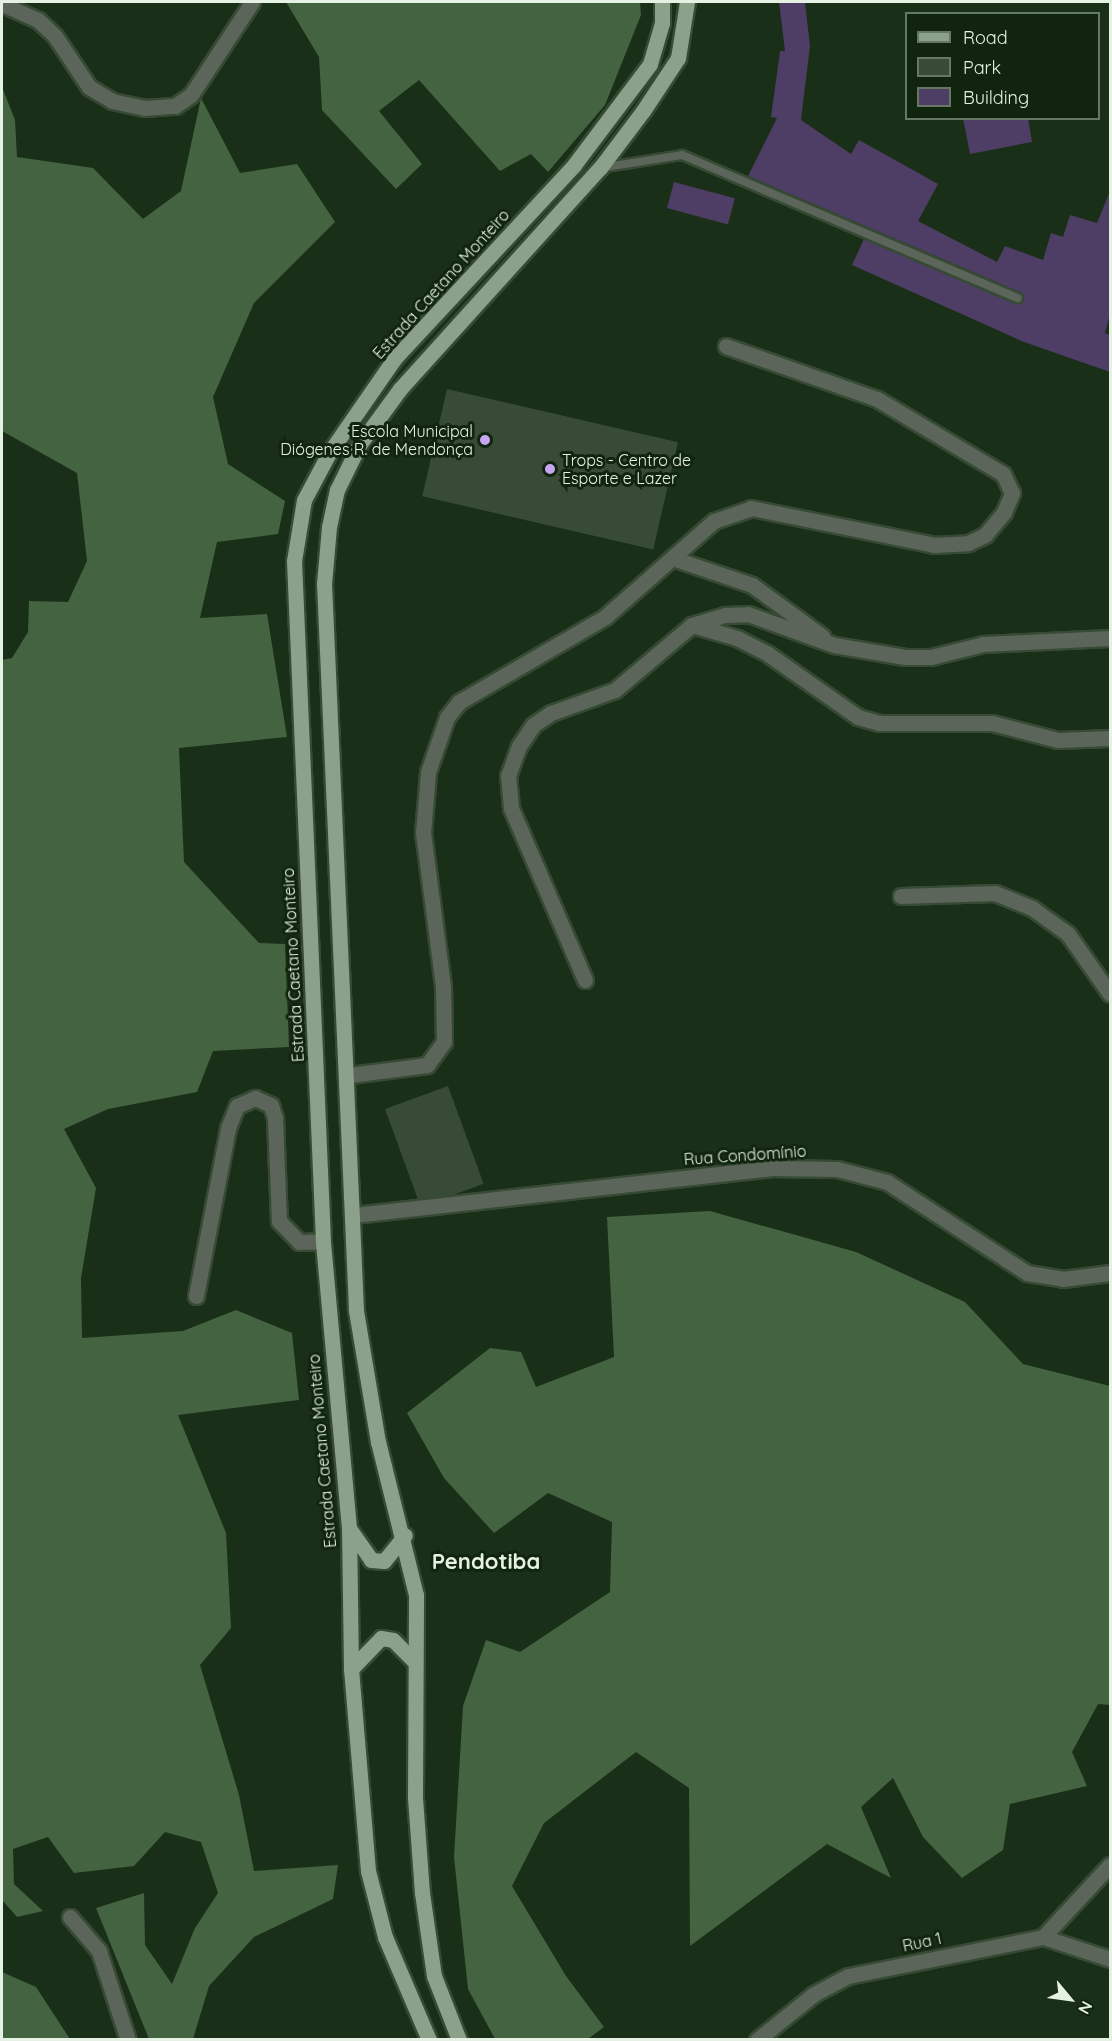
<!DOCTYPE html>
<meta charset="utf-8">
<style>
body{margin:0}
#map{position:relative;width:1112px;height:2041px;overflow:hidden;background:#1a2f18;font-family:Quicksand,sans-serif}
div>[style]{position:absolute}
.green>*{inset:0;background:#384b36;transform-origin:0 0}
.forest>*{inset:0;background:#446340}
.building>*{inset:0;background:#4e3d64;transform-origin:0 0}
.roads{filter:drop-shadow(2px 0 #364a34) drop-shadow(-2px 0 #364a34) drop-shadow(0 2px #364a34) drop-shadow(0 -2px #364a34)}
.service>*{height:8px;margin:-4px;padding:0 4px;transform-origin:4px;border-radius:4px;background:#5b655a}
.minor>*{height:15px;margin:-7.5px;padding:0 7.5px;transform-origin:7.5px;border-radius:7.5px;background:#5b655a}
.primary>*{height:15px;margin:-7.5px;padding:0 7.5px;transform-origin:7.5px;border-radius:7.5px;background:#8ca189}
.dots>*{width:16px;height:16px;translate:-50% -50%;box-sizing:border-box;border:3px solid #11250e;border-radius:50%}
span{translate:-50% -50%;white-space:nowrap;text-align:center;line-height:1.15;-webkit-text-stroke:6px #11250e;paint-order:stroke}
.street-label{font-size:16px;color:#e5f2e3}
.poi-label{font-size:16px;color:#e5f2e3}
.right{translate:-100% -50%;text-align:right}
.left{translate:0 -50%;text-align:left}
.district-label{font-size:22px;color:#e5f2e3;font-weight:700}
.frame{position:absolute;inset:0;border:3px solid #e5f2e3;pointer-events:none}
.legend{position:absolute;left:905px;top:12px;width:195px;height:108px;box-sizing:border-box;background:#11250e;border:2px solid #667763;margin:0;padding:8px 10px;list-style:none;font-size:18px;color:#e5f2e3}
.legend li{display:flex;align-items:center;gap:12px;height:30px}
.legend b{width:30px;border:2px solid #667763}
.north{position:absolute;left:1040px;top:1969px;width:60px;height:60px;-webkit-text-stroke:4px #11250e;paint-order:stroke;rotate:119deg;font-size:16px;font-weight:700;line-height:24px;text-align:center;color:#e5f2e3}
.north::after{content:'';display:block;margin:auto;width:21px;height:27px;background:#e5f2e3;clip-path:polygon(50% 0,100% 100%,50% 72%,0 100%)}
</style>
<div id="map">
<div class="green">
<i style="left:447px;top:389px;width:237px;height:110px;rotate:13deg"></i>
<i style="left:448px;top:1086px;width:104px;height:67px;rotate:70deg"></i>
</div>
<div class="forest">
<i style="clip-path:polygon(286px 2px,640px 2px,641px 15px,605px 105px,548px 172px,531px 154px,500px 171px,419px 80px,379px 111px,422px 164px,396px 189px,322px 110px,319px 57px)"></i>
<i style="clip-path:polygon(2px 87px,15px 120px,17px 157px,93px 168px,143px 219px,181px 191px,201px 98px,240px 173px,297px 164px,335px 222px,254px 303px,213px 397px,228px 464px,285px 501px,278px 534px,217px 542px,200px 618px,267px 614px,287px 737px,179px 748px,184px 862px,259px 943px,285px 944px,289px 1047px,213px 1051px,197px 1092px,108px 1109px,64px 1129px,96px 1188px,81px 1278px,82px 1338px,183px 1331px,236px 1310px,292px 1333px,299px 1400px,178px 1415px,226px 1533px,231px 1628px,200px 1665px,239px 1795px,254px 1871px,338px 1865px,333px 1899px,254px 1937px,209px 1986px,193px 2039px,149px 2039px,96px 1908px,144px 1893px,145px 1945px,172px 1984px,195px 1928px,218px 1893px,201px 1842px,165px 1832px,134px 1866px,74px 1873px,48px 1837px,13px 1849px,14px 1884px,43px 1911px,17px 1917px,2px 1900px,2px 660px,12px 658px,28px 632px,29px 601px,68px 602px,87px 561px,77px 473px,2px 431px)"></i>
<i style="clip-path:polygon(710px 1211px,856px 1252px,965px 1302px,1023px 1364px,1110px 1386px,1110px 1705px,1098px 1704px,1072px 1752px,1087px 1786px,1010px 1804px,1003px 1850px,962px 1878px,923px 1837px,893px 1778px,861px 1807px,891px 1878px,827px 1844px,690px 1946px,689px 1788px,636px 1752px,544px 1823px,512px 1886px,566px 1976px,604px 2027px,588px 2039px,495px 2039px,468px 1989px,454px 1857px,463px 1706px,486px 1640px,520px 1652px,610px 1592px,612px 1522px,548px 1493px,494px 1533px,444px 1478px,407px 1413px,490px 1348px,521px 1352px,536px 1387px,614px 1357px,607px 1217px)"></i>
<i style="clip-path:polygon(2px 1972px,36px 1987px,70px 2039px,2px 2039px)"></i>
</div>
<div class="building">
<i style="clip-path:polygon(779px 2px,805px 2px,810px 46px,801px 120px,851px 154px,859px 140px,938px 184px,918px 221px,997px 262px,1005px 246px,1043px 260px,1051px 233px,1063px 237px,1070px 215px,1097px 223px,1110px 191px,1110px 314px,1105px 333px,1110px 335px,1110px 372px,1024px 342px,852px 265px,864px 239px,1016px 304px,1024px 300px,1020px 292px,748px 176px,777px 118px,771px 117px,780px 51px,785px 51px)"></i>
<i style="clip-path:polygon(963px 118px,1028px 118px,1032px 142px,970px 154px)"></i>
<i style="left:674px;top:182px;width:63px;height:27px;rotate:15deg"></i>
</div>
<div class="roads">
<div class="service">
<i style="left:600px;top:168px;width:83px;rotate:-9deg"></i>
<i style="left:682px;top:155px;width:365px;rotate:23.1deg"></i>
</div>
<div class="minor">
<i style="left:2px;top:4px;width:39px;rotate:24deg"></i>
<i style="left:38px;top:20px;width:23px;rotate:43deg"></i>
<i style="left:55px;top:36px;width:61px;rotate:56.3deg"></i>
<i style="left:89px;top:87px;width:27px;rotate:31deg"></i>
<i style="left:112px;top:101px;width:33px;rotate:12deg"></i>
<i style="left:144px;top:108px;width:31px;rotate:-4deg"></i>
<i style="left:175px;top:106px;width:19px;rotate:-35deg"></i>
<i style="left:191px;top:95px;width:111px;rotate:-56.7deg"></i>
<i style="left:675px;top:559px;width:81px;rotate:18.7deg"></i>
<i style="left:752px;top:585px;width:87px;rotate:36.1deg"></i>
<i style="left:692px;top:625px;width:47px;rotate:16.1deg"></i>
<i style="left:737px;top:638px;width:35px;rotate:27deg"></i>
<i style="left:768px;top:654px;width:110px;rotate:35deg"></i>
<i style="left:858px;top:717px;width:22px;rotate:16deg"></i>
<i style="left:879px;top:723px;width:113px"></i>
<i style="left:992px;top:723px;width:68px;rotate:14.4deg"></i>
<i style="left:1058px;top:740px;width:52px;rotate:-2.2deg"></i>
<i style="left:901px;top:896px;width:94px;rotate:-1.8deg"></i>
<i style="left:995px;top:893px;width:40px;rotate:22deg"></i>
<i style="left:1032px;top:908px;width:44px;rotate:35.8deg"></i>
<i style="left:1068px;top:934px;width:73px;rotate:55deg"></i>
<i style="left:585px;top:980px;width:187px;rotate:-113.3deg"></i>
<i style="left:511px;top:808px;width:32px;rotate:-95deg"></i>
<i style="left:508px;top:776px;width:32px;rotate:-70deg"></i>
<i style="left:519px;top:746px;width:25px;rotate:-56deg"></i>
<i style="left:533px;top:725px;width:22px;rotate:-34deg"></i>
<i style="left:551px;top:713px;width:68px;rotate:-19.8deg"></i>
<i style="left:615px;top:690px;width:101px;rotate:-40.2deg"></i>
<i style="left:692px;top:625px;width:34px;rotate:-17deg"></i>
<i style="left:725px;top:615px;width:23px;rotate:-2deg"></i>
<i style="left:748px;top:614px;width:91px;rotate:19.8deg"></i>
<i style="left:834px;top:645px;width:72px;rotate:9.6deg"></i>
<i style="left:905px;top:657px;width:26px"></i>
<i style="left:931px;top:657px;width:54px;rotate:-14deg"></i>
<i style="left:983px;top:644px;width:127px;rotate:-2.7deg"></i>
<i style="left:350px;top:1075px;width:78px;rotate:-7.4deg"></i>
<i style="left:427px;top:1065px;width:29px;rotate:-54deg"></i>
<i style="left:444px;top:1042px;width:56px;rotate:-91deg"></i>
<i style="left:443px;top:986px;width:154px;rotate:-97.4deg"></i>
<i style="left:423px;top:833px;width:61px;rotate:-85.3deg"></i>
<i style="left:428px;top:772px;width:58px;rotate:-70.9deg"></i>
<i style="left:447px;top:717px;width:19px;rotate:-51deg"></i>
<i style="left:459px;top:702px;width:169px;rotate:-30.2deg"></i>
<i style="left:605px;top:617px;width:145px;rotate:-41.4deg"></i>
<i style="left:714px;top:521px;width:39px;rotate:-19deg"></i>
<i style="left:751px;top:508px;width:187px;rotate:11.4deg"></i>
<i style="left:934px;top:545px;width:34px;rotate:-3deg"></i>
<i style="left:968px;top:543px;width:19px;rotate:-25deg"></i>
<i style="left:985px;top:535px;width:30px;rotate:-50deg"></i>
<i style="left:1004px;top:512px;width:21px;rotate:-67deg"></i>
<i style="left:1012px;top:493px;width:21px;rotate:-115deg"></i>
<i style="left:1003px;top:474px;width:147px;rotate:-149.2deg"></i>
<i style="left:877px;top:399px;width:160px;rotate:-160.7deg"></i>
<i style="left:354px;top:1215px;width:419px;rotate:-6.4deg"></i>
<i style="left:770px;top:1168px;width:67px;rotate:0.9deg"></i>
<i style="left:837px;top:1169px;width:52px;rotate:14.6deg"></i>
<i style="left:887px;top:1182px;width:167px;rotate:33deg"></i>
<i style="left:1027px;top:1273px;width:36px;rotate:9deg"></i>
<i style="left:1063px;top:1279px;width:47px;rotate:-7.3deg"></i>
<i style="left:196px;top:1296px;width:171px;rotate:-79.2deg"></i>
<i style="left:228px;top:1128px;width:24px;rotate:-68deg"></i>
<i style="left:237px;top:1106px;width:20px;rotate:-24deg"></i>
<i style="left:255px;top:1098px;width:17px;rotate:24deg"></i>
<i style="left:271px;top:1105px;width:14px;rotate:73deg"></i>
<i style="left:275px;top:1118px;width:103px;rotate:87.8deg"></i>
<i style="left:279px;top:1221px;width:29px;rotate:46deg"></i>
<i style="left:299px;top:1242px;width:24px;rotate:-2deg"></i>
<i style="left:70px;top:1917px;width:45px;rotate:49.5deg"></i>
<i style="left:99px;top:1951px;width:94px;rotate:72deg"></i>
<i style="left:1043px;top:1937px;width:98px;rotate:-47.1deg"></i>
<i style="left:757px;top:2040px;width:73px;rotate:-38.9deg"></i>
<i style="left:814px;top:1994px;width:38px;rotate:-28deg"></i>
<i style="left:848px;top:1976px;width:199px;rotate:-11.3deg"></i>
<i style="left:1043px;top:1937px;width:71px;rotate:18.2deg"></i>
</div>
<div class="primary">
<i style="left:351px;top:1531px;width:35px;rotate:55deg"></i>
<i style="left:371px;top:1560px;width:13px;rotate:4deg"></i>
<i style="left:384px;top:1561px;width:33px;rotate:-51deg"></i>
<i style="left:351px;top:1669px;width:43px;rotate:-45.9deg"></i>
<i style="left:381px;top:1638px;width:12px;rotate:9deg"></i>
<i style="left:393px;top:1640px;width:30px;rotate:45deg"></i>
<i style="left:429px;top:2040px;width:112px;rotate:-113.1deg"></i>
<i style="left:385px;top:1937px;width:68px;rotate:-104.4deg"></i>
<i style="left:368px;top:1871px;width:203px;rotate:-94.8deg"></i>
<i style="left:351px;top:1669px;width:141px;rotate:-90.8deg"></i>
<i style="left:349px;top:1528px;width:288px;rotate:-95.2deg"></i>
<i style="left:323px;top:1241px;width:681px;rotate:-92.44deg"></i>
<i style="left:294px;top:561px;width:62px;rotate:-80.7deg"></i>
<i style="left:304px;top:500px;width:53px;rotate:-62deg"></i>
<i style="left:329px;top:453px;width:114px;rotate:-55.3deg"></i>
<i style="left:394px;top:359px;width:265px;rotate:-47.1deg"></i>
<i style="left:574px;top:165px;width:126px;rotate:-53deg"></i>
<i style="left:650px;top:64px;width:43px;rotate:-73.7deg"></i>
<i style="left:662px;top:23px;width:21px;rotate:-90deg"></i>
<i style="left:459px;top:2040px;width:69px;rotate:-111.3deg"></i>
<i style="left:434px;top:1976px;width:84px;rotate:-98.2deg"></i>
<i style="left:422px;top:1893px;width:96px;rotate:-94.2deg"></i>
<i style="left:415px;top:1797px;width:202px;rotate:-89.7deg"></i>
<i style="left:416px;top:1595px;width:158px;rotate:-103.9deg"></i>
<i style="left:378px;top:1442px;width:134px;rotate:-99.5deg"></i>
<i style="left:356px;top:1310px;width:727px;rotate:-92.52deg"></i>
<i style="left:324px;top:584px;width:57px;rotate:-85deg"></i>
<i style="left:329px;top:527px;width:38px;rotate:-78deg"></i>
<i style="left:337px;top:490px;width:50px;rotate:-63.9deg"></i>
<i style="left:359px;top:445px;width:69px;rotate:-53.8deg"></i>
<i style="left:400px;top:389px;width:298px;rotate:-47.9deg"></i>
<i style="left:600px;top:168px;width:71px;rotate:-53deg"></i>
<i style="left:643px;top:111px;width:64px;rotate:-56.6deg"></i>
<i style="left:678px;top:58px;width:57px;rotate:-80.9deg"></i>
</div>
</div>
<div class="dots">
<i style="left:485px;top:440px;background:#c6a6f0"></i>
<i style="left:550px;top:469px;background:#c6a6f0"></i>
</div>
<div class="street-label">
<span style="left:441px;top:284px;rotate:-48deg">Estrada Caetano Monteiro</span>
<span style="left:293px;top:965px;rotate:-93deg">Estrada Caetano Monteiro</span>
<span style="left:745px;top:1155px;rotate:-4deg">Rua Condomínio</span>
<span style="left:322px;top:1451px;rotate:-95deg">Estrada Caetano Monteiro</span>
<span style="left:922px;top:1942px;rotate:-12deg">Rua 1</span>
</div>
<div class="poi-label">
<span class="right" style="left:473px;top:440px">Escola Municipal<br>Diógenes R. de Mendonça</span>
<span class="left" style="left:562px;top:469px">Trops - Centro de<br>Esporte e Lazer</span>
</div>
<div class="district-label">
<span style="left:486px;top:1562px">Pendotiba</span>
</div>
<div class="frame"></div>
<ul class="legend">
<li><b style="height:8px;background:#8ca189"></b>Road</li>
<li><b style="height:16px;background:#384b36"></b>Park</li>
<li><b style="height:16px;background:#4e3d64"></b>Building</li>
</ul>
<div class="north">N</div>
</div>
